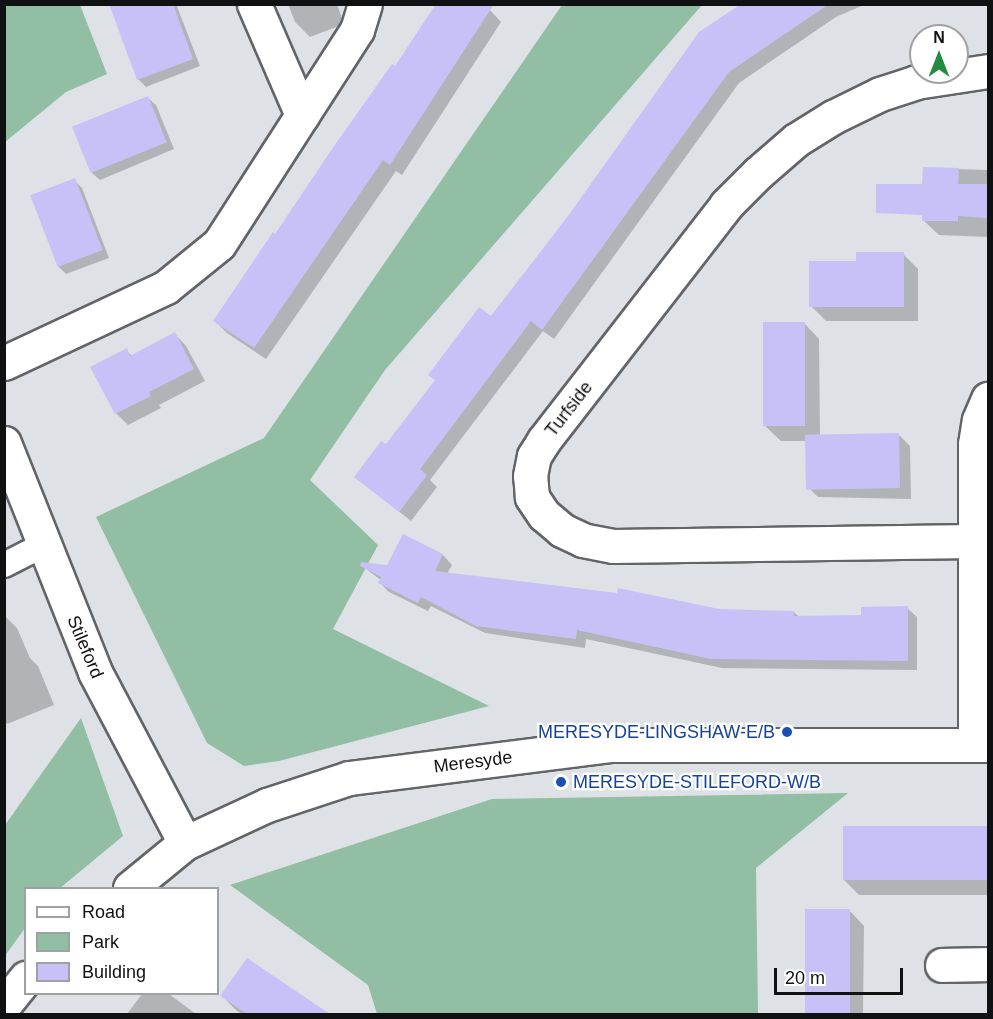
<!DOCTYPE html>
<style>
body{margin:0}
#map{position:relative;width:993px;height:1019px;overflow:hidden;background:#dee1e5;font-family:Helvetica,sans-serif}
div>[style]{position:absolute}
.green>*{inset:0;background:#92bea3}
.shadow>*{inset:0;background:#0003}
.building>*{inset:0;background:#c8c1f7;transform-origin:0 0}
.roads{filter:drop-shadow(2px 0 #626468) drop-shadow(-2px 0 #626468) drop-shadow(0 2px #626468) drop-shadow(0 -2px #626468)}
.lane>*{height:24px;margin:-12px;padding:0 12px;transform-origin:12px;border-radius:12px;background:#fff}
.street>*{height:33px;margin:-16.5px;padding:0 16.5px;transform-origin:16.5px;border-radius:16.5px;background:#fff}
.secondary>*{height:33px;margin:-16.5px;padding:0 16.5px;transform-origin:16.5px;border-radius:16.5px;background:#fff}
.dots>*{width:16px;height:16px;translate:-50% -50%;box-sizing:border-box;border:3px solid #fff;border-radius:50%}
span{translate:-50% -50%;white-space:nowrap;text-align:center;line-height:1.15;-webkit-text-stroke:4.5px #fff;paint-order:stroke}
.street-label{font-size:18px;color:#101113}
.transit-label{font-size:18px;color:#164399}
.right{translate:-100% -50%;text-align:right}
.left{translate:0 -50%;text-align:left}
.frame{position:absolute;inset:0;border:6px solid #101113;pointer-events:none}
.legend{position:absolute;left:24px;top:887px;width:195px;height:108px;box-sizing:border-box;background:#fff;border:2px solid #9fa0a1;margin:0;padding:8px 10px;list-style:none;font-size:18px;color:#101113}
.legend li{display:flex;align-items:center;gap:12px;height:30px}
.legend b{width:30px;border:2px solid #9fa0a1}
.north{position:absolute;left:909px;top:24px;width:60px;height:60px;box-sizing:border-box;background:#fff;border:2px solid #9fa0a1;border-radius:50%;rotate:0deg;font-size:16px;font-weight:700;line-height:24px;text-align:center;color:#101113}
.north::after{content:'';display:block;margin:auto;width:21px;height:27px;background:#208b41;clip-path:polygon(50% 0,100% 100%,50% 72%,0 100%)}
.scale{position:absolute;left:774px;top:968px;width:129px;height:27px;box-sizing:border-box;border:3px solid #101113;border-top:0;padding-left:8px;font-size:18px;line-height:21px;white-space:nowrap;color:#101113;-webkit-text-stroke:4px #fff;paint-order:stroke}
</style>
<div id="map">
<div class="green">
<i style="clip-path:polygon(5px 4px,80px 5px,107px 74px,66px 92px,5px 142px)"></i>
<i style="clip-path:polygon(562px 5px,702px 5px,385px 370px,310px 480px,378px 545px,333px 629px,489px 706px,279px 761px,244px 766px,207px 743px,96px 517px,264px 438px)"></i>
<i style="clip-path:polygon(81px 718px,123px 836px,60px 888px,26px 888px,25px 928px,5px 956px,5px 825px)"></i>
<i style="clip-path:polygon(848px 793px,756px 868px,758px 1014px,377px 1014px,368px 985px,230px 885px,492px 799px)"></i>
</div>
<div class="shadow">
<i style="clip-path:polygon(110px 4px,176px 4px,200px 66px,146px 87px,138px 79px)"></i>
<i style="clip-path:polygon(288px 4px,337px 4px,344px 24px,310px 37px,295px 22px)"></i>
<i style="clip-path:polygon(743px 4px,866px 4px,836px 17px,739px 83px,554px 339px,543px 331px,430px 480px,437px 487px,411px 521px,356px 477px,386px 446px)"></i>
<i style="clip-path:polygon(490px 10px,501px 22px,402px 175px,396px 171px,266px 359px,227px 333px,215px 321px,395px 68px)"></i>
<i style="clip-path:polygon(148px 98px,156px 105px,174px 149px,100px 180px,92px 173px,74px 128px)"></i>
<i style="clip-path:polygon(924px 168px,988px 170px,988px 237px,939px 235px,923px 220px)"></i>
<i style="clip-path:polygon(74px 180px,82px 188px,109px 258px,66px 274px,58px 266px)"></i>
<i style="clip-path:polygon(903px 254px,918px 269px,918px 321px,826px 321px,811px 306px,858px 262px)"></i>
<i style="clip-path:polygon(804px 323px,819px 339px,820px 436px,898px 434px,910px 446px,911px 499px,818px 497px,806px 485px,806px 441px,781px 441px,765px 426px)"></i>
<i style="clip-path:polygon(175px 334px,186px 346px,205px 381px,159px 405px,161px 408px,128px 425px,116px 413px,126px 350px,133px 357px)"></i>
<i style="clip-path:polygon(403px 536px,443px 555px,452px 565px,447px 574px,718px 611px,794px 612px,799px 617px,862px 616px,907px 608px,917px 617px,917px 670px,722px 668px,586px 639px,585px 648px,485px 633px,431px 606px,428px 611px,389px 592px,380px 583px,381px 580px,362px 566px,388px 567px)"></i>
<i style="clip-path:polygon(4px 615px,17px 628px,30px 658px,38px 666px,54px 705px,7px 724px,4px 721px)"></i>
<i style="clip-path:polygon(844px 827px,988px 827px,988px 895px,859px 895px,844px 880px)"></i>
<i style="clip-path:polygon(849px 910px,864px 926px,863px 1014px,805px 1014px)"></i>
<i style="clip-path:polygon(247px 960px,327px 1014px,242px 1014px,237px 1011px,222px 996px)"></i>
<i style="clip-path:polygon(142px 994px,169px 994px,196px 1014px,127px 1014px)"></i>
</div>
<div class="building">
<i style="clip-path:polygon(109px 4px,173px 4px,193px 59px,137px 80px)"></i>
<i style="clip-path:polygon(436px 4px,494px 4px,390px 165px,383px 160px,254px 348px,213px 321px,273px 232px,275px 234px,332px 149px,392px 64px,395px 66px)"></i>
<i style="clip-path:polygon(741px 4px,829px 4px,729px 72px,542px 330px,531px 321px,420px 469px,427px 475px,399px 512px,354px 477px,381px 441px,386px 444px,435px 380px,428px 375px,479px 307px,491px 316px,568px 216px,699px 32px)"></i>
<i style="left:148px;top:96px;width:50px;height:82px;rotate:68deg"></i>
<i style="clip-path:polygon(923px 167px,959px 168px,958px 184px,988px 184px,988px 218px,958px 216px,958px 221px,922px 221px,922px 215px,876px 213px,876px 184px,922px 184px)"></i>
<i style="left:75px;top:178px;width:77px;height:48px;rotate:69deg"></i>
<i style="clip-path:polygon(856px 252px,904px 252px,904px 307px,809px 307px,809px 261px,856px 261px)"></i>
<i style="left:763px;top:322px;width:42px;height:104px"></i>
<i style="clip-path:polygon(175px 332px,194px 369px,149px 392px,151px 396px,115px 414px,90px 367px,127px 348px,130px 356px)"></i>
<i style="left:899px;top:433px;width:55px;height:94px;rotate:89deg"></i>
<i style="clip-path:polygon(403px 534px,443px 554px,435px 571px,617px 593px,618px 588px,719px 609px,794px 611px,794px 616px,861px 615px,861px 607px,908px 606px,908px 661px,711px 659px,577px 630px,576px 639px,476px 626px,421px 597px,418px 603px,378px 583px,381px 577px,360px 566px,361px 562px,387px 565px)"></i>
<i style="left:843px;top:826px;width:145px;height:54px"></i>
<i style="left:805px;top:909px;width:45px;height:105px"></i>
<i style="clip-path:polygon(247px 958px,330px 1014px,247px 1014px,220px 996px)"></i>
</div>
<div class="roads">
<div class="lane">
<i style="left:4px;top:565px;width:44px;rotate:-27.1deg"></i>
</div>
<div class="street">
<i style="left:254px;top:4px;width:121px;rotate:66.6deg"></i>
<i style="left:4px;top:363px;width:179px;rotate:-25.1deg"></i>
<i style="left:166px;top:287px;width:68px;rotate:-39.1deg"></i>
<i style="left:219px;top:244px;width:255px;rotate:-57.2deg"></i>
<i style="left:357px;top:30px;width:27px;rotate:-73deg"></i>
<i style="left:4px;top:443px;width:246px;rotate:68.3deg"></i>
<i style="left:95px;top:672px;width:193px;rotate:62.2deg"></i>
<i style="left:974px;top:541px;width:361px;rotate:179.2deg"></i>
<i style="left:613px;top:546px;width:31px;rotate:-169deg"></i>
<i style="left:583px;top:540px;width:23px;rotate:-155deg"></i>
<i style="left:562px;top:530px;width:23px;rotate:-140deg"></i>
<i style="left:544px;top:515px;width:22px;rotate:-124deg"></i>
<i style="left:532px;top:497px;width:21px;rotate:-95deg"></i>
<i style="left:530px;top:476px;width:20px;rotate:-79deg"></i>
<i style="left:534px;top:456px;width:19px;rotate:-58deg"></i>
<i style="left:544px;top:440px;width:297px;rotate:-52.2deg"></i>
<i style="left:726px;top:205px;width:45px;rotate:-45deg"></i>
<i style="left:758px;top:173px;width:50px;rotate:-41deg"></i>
<i style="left:796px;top:140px;width:44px;rotate:-31.9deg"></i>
<i style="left:833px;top:117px;width:52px;rotate:-26.1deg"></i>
<i style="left:880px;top:94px;width:38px;rotate:-18deg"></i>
<i style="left:916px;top:82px;width:73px;rotate:-8.7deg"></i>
<i style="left:975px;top:745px;width:301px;rotate:-90deg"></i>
<i style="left:975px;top:444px;width:24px;rotate:-81deg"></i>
<i style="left:979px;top:420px;width:23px;rotate:-67deg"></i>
<i style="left:942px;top:965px;width:46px;rotate:-1.2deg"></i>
</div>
<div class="secondary">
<i style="left:130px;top:888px;width:71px;rotate:-39.3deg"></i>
<i style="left:185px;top:843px;width:90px;rotate:-24.9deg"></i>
<i style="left:267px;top:805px;width:86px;rotate:-18.2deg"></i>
<i style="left:349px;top:778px;width:262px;rotate:-7.2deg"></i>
<i style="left:609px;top:745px;width:379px"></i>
<i style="left:4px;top:1005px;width:35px;rotate:-51deg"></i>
</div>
</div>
<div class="dots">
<i style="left:787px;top:732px;background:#1a4fb4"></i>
<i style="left:561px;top:782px;background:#1a4fb4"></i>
</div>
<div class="street-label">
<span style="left:569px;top:409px;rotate:-52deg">Turfside</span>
<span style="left:85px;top:647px;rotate:67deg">Stileford</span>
<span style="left:473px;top:762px;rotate:-7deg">Meresyde</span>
</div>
<div class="transit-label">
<span class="right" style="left:775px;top:732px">MERESYDE-LINGSHAW-E/B</span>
<span class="left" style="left:573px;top:782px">MERESYDE-STILEFORD-W/B</span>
</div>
<div class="frame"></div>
<ul class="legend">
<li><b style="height:8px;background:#fff"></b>Road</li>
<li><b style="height:16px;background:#92bea3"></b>Park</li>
<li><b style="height:16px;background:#c8c1f7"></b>Building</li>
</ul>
<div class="north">N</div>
<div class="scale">20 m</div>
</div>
